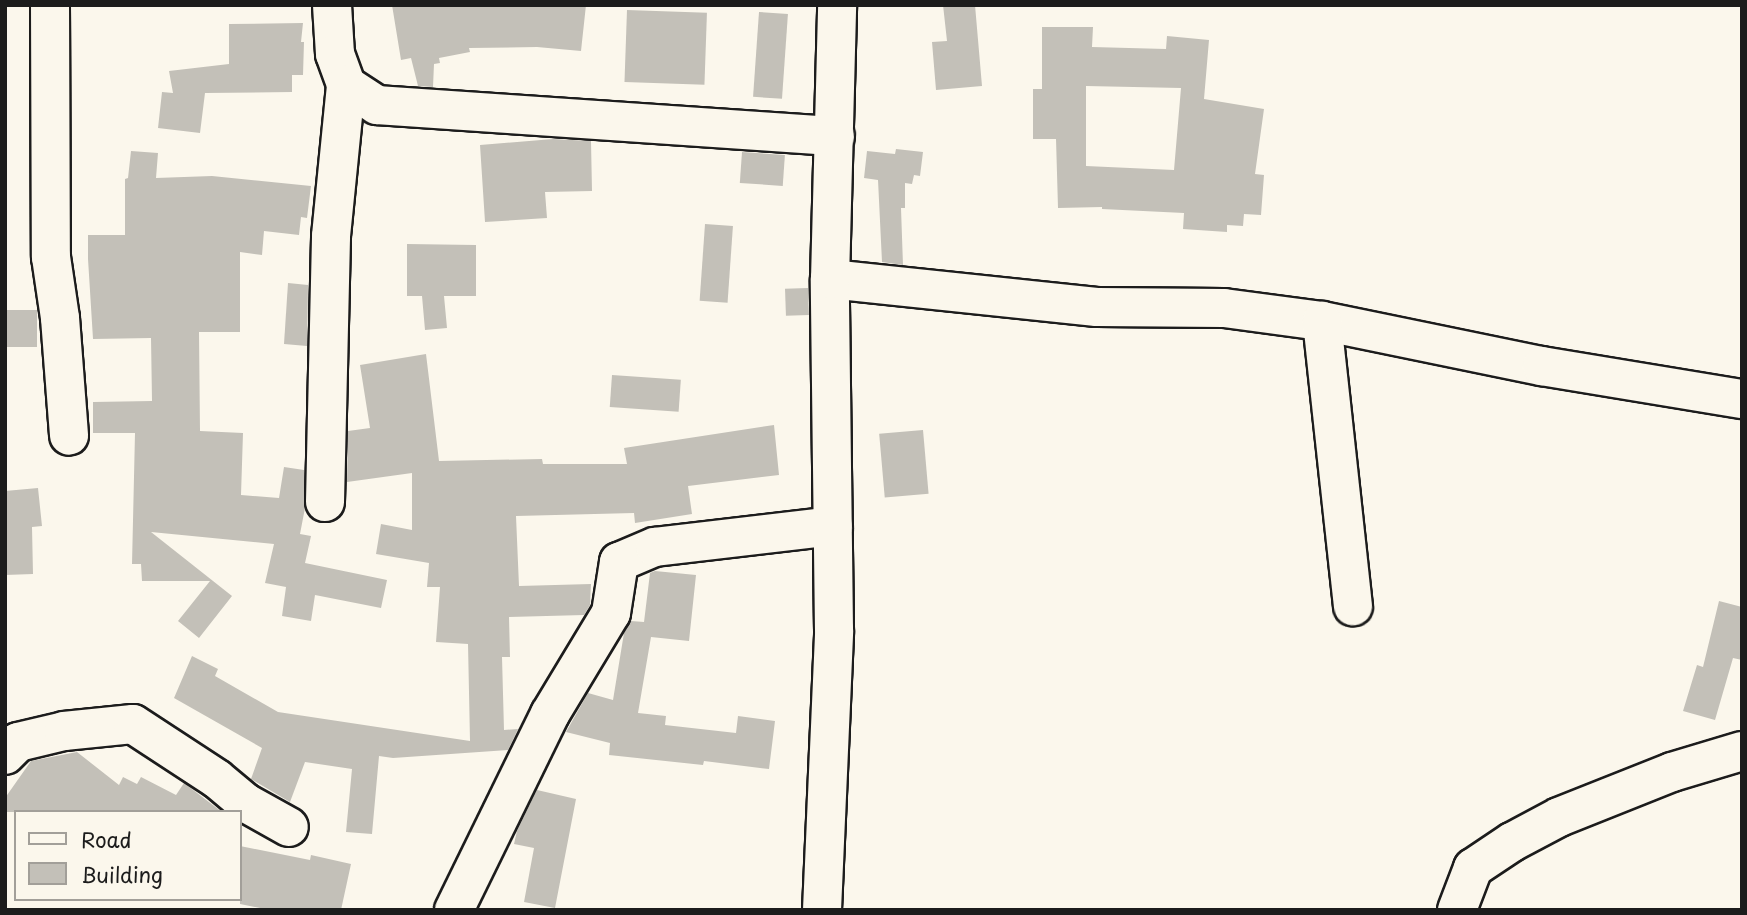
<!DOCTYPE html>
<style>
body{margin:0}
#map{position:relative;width:1747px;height:915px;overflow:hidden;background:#fbf7ec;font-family:"Playpen Sans",sans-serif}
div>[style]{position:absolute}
.building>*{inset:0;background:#c3c0b8;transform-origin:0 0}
.roads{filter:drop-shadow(2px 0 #1c1c1c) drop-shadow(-2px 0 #1c1c1c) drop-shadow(0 2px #1c1c1c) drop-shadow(0 -2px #1c1c1c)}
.minor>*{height:38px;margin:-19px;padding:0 19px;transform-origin:19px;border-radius:19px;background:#fbf7ec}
span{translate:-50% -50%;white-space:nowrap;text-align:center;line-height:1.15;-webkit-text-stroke:5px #fbf7ec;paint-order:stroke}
.frame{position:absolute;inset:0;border:7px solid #1c1c1c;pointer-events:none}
.legend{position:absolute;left:14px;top:810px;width:228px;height:91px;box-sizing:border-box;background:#fbf7ec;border:2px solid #a29f99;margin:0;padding:9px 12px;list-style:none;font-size:21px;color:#1c1c1c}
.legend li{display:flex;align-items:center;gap:14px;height:35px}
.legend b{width:35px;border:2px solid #a29f99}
</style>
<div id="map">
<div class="building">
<i style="clip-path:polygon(392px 5px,586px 5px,581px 51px,537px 47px,469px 48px,470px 52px,439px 58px,440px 63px,434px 64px,433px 87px,418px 86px,411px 58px,401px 60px)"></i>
<i style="clip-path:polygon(943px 5px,975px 5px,982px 86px,936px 90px,932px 42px,947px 41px)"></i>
<i style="left:627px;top:10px;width:80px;height:72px;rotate:2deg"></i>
<i style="left:759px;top:12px;width:29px;height:85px;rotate:4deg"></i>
<i style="clip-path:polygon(303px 23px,301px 42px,304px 42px,303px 75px,292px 75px,292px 92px,205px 93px,200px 133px,158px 128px,162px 92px,173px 93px,169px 71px,229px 64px,229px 24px)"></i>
<i style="clip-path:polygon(evenodd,1042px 27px,1093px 27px,1092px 47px,1166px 49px,1167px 36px,1209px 40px,1204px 99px,1264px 109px,1255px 174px,1264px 175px,1261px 215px,1244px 214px,1243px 226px,1227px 225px,1227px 232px,1183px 229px,1184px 213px,1102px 209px,1102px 207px,1058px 208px,1056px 139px,1033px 139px,1033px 89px,1042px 89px,1042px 27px,1086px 86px,1181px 88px,1174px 170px,1086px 166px,1086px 86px)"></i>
<i style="clip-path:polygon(553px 139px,591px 141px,592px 191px,545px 192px,547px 218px,485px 222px,480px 145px)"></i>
<i style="clip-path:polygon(896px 149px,923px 152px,920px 176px,914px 175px,912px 184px,905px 183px,905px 208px,901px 208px,903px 265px,882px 262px,878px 180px,864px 178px,867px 151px,895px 154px)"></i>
<i style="clip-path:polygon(131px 151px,158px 153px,156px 178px,212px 176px,311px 186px,307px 218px,301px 217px,299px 235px,264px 231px,262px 255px,240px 252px,240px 332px,199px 332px,200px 431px,243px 433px,241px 495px,279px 498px,284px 467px,304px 470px,305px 508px,300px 534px,311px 536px,305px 563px,387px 580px,381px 608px,315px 595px,311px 621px,282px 616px,286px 587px,265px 583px,274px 544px,151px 532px,232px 596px,199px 638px,178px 621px,210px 581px,142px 581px,141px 564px,132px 564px,135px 433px,93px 433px,93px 402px,152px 401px,151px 338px,93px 339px,88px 259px,88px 235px,125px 235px,125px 179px,128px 178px)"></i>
<i style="left:742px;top:152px;width:43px;height:31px;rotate:4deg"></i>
<i style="left:705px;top:224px;width:28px;height:77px;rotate:4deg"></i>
<i style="clip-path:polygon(407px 244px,476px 245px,476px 296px,444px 296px,447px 328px,425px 330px,422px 296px,407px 296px)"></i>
<i style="clip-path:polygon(288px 283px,308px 285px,307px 346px,284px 344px)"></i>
<i style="left:808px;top:288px;width:27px;height:23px;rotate:88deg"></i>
<i style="left:5px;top:310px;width:32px;height:37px"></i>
<i style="clip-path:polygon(426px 354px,439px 461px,542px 459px,543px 464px,627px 464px,624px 448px,774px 425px,779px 475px,688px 486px,692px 514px,635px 523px,634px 513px,516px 516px,519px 586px,591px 584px,590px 605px,584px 615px,509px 617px,510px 657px,502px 657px,504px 730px,518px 729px,508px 750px,393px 758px,379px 756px,372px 834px,346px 832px,352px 769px,305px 762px,290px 802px,251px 779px,262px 748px,174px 698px,192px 656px,218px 669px,215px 676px,278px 712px,470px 741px,468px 644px,436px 642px,440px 587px,427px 587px,429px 563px,376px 554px,381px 524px,412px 530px,412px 473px,347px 482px,348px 431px,370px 428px,360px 365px)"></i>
<i style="left:612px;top:375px;width:69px;height:32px;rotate:4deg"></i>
<i style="left:923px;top:430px;width:64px;height:44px;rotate:85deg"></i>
<i style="clip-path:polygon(38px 488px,42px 526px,32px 527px,33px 574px,5px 575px,5px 491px)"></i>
<i style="clip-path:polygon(655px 571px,696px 575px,689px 641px,651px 637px,638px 713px,666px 716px,665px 725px,736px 733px,738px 716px,775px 721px,769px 769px,704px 761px,703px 765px,609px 755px,610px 743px,566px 732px,588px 693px,613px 700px,624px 633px,631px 621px,644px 622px,650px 573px)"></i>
<i style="clip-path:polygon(1719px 601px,1742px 607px,1742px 660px,1733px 658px,1715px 720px,1683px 711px,1697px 665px,1703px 667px)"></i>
<i style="clip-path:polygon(77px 752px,119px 785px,123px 777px,137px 784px,141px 777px,176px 795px,184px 783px,222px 812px,5px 812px,5px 798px,31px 761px)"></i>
<i style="clip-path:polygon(537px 790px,576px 799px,555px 908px,524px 902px,534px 848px,514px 844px,517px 831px)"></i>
<i style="clip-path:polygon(240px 846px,310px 860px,311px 855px,351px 864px,341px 910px,270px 910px,240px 904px)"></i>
</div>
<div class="roads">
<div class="minor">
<i style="left:50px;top:5px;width:252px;rotate:89.8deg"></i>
<i style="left:51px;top:257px;width:62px;rotate:81.6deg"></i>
<i style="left:60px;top:318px;width:118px;rotate:85.6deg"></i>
<i style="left:332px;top:5px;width:49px;rotate:86.5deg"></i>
<i style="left:335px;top:54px;width:33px;rotate:70deg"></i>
<i style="left:346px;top:85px;width:37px;rotate:33deg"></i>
<i style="left:377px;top:105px;width:459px;rotate:3.9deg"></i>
<i style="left:830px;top:279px;width:268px;rotate:6deg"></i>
<i style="left:1097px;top:307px;width:127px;rotate:0.5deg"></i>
<i style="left:1224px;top:308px;width:99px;rotate:7.6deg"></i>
<i style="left:1322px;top:321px;width:225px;rotate:11.6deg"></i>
<i style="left:1542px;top:366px;width:203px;rotate:9.4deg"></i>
<i style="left:1322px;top:321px;width:287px;rotate:83.8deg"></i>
<i style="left:325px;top:502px;width:266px;rotate:-88.7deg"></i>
<i style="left:331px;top:236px;width:152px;rotate:-84.3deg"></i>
<i style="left:5px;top:755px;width:18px;rotate:-45deg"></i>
<i style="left:18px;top:742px;width:47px;rotate:-13.4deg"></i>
<i style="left:64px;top:731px;width:69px;rotate:-5.8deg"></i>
<i style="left:133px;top:724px;width:100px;rotate:33.2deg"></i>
<i style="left:217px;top:779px;width:38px;rotate:40deg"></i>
<i style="left:246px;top:803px;width:49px;rotate:29.2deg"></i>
<i style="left:454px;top:910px;width:218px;rotate:-63.9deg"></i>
<i style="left:550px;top:714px;width:118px;rotate:-58.9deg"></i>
<i style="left:611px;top:613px;width:52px;rotate:-81.1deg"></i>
<i style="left:619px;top:562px;width:39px;rotate:-23deg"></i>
<i style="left:655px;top:547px;width:179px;rotate:-6.7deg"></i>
<i style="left:822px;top:910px;width:280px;rotate:-87.5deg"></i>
<i style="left:834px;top:630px;width:351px;rotate:-90.7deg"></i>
<i style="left:830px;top:279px;width:274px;rotate:-88.5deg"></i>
<i style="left:1457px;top:910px;width:45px;rotate:-69.1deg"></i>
<i style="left:1473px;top:868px;width:47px;rotate:-33.7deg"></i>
<i style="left:1512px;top:842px;width:53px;rotate:-28deg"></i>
<i style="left:1559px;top:817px;width:122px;rotate:-21.7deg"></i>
<i style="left:1672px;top:772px;width:73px;rotate:-16.7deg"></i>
</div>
</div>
<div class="frame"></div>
<ul class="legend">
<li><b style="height:9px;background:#fbf7ec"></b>Road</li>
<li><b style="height:19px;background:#c3c0b8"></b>Building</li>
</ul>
</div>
